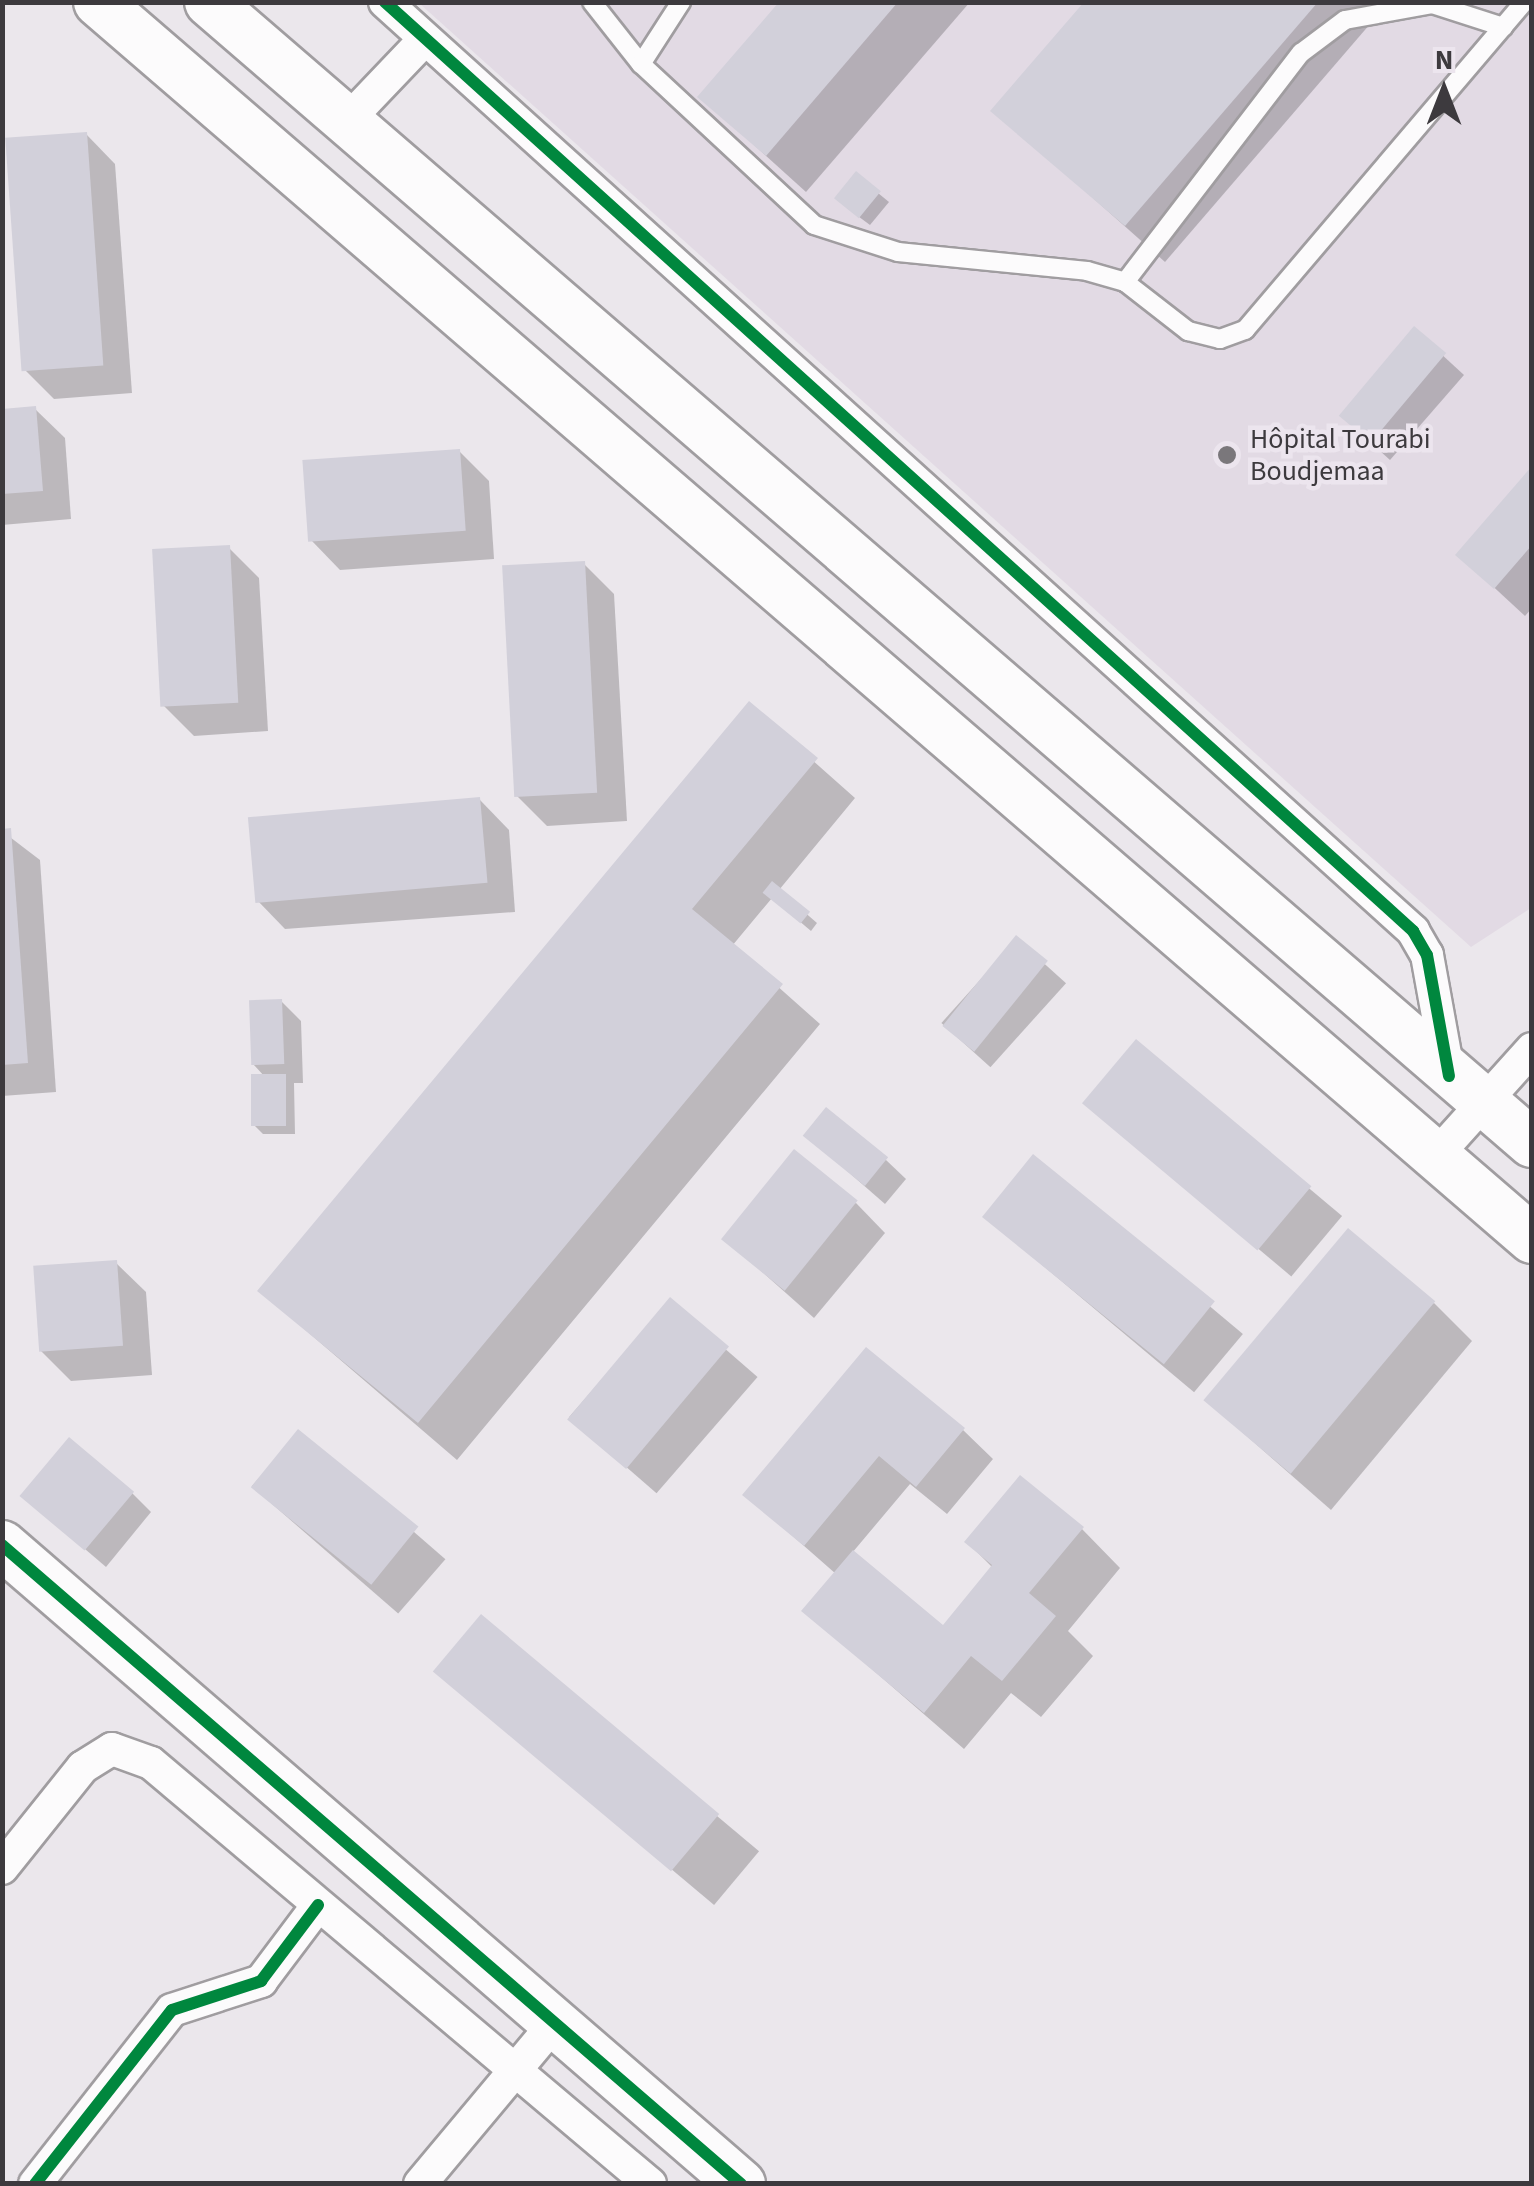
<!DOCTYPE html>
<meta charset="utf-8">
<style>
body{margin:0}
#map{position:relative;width:1534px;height:2186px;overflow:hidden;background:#ebe7ec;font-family:"Source Sans 3",sans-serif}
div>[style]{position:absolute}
.built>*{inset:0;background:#e2dae4}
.shadow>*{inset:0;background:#0003;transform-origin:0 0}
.building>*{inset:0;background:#d2d0da;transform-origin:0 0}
.roads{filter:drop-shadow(2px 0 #a09da0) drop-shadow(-2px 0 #a09da0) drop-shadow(0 2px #a09da0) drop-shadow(0 -2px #a09da0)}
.lane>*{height:18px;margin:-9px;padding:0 9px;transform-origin:9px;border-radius:9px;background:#fcfbfc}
.street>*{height:32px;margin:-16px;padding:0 16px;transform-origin:16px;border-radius:16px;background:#fcfbfc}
.secondary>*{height:48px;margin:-24px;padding:0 24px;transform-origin:24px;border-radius:24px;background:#fcfbfc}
.cycleway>*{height:12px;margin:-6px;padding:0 6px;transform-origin:6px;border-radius:6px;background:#00873e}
.dots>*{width:28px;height:28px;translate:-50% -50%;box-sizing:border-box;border:5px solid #ece5ee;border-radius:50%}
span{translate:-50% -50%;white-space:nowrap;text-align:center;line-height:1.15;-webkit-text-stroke:9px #ece5ee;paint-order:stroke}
.poi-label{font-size:28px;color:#3d3a3e}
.left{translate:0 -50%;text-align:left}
.frame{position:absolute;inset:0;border:5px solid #3d3a3e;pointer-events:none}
.north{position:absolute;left:1394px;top:40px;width:100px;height:100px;-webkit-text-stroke:8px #ece5ee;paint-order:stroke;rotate:0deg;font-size:28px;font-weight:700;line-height:40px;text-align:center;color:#3d3a3e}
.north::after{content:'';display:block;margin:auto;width:35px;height:45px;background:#3d3a3e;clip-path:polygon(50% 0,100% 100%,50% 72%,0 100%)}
</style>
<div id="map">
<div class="built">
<i style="clip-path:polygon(419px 3px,1531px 3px,1531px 908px,1471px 947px)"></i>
</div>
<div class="shadow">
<i style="clip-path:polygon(783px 2px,970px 2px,806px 192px,701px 97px)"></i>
<i style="clip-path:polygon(1087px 2px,1389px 2px,1165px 262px,994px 110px)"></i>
<i style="clip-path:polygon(86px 134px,115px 164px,132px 393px,54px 399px,25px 370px)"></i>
<i style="clip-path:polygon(856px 175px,889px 202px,870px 225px,847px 208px)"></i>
<i style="clip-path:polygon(1414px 329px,1464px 375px,1390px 460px,1360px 433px)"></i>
<i style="clip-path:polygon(35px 409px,65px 438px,71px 519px,2px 525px,2px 411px)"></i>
<i style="clip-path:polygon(459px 451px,489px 481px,494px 559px,340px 570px,311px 540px)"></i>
<i style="clip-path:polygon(1532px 469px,1532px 608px,1525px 616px,1459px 555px)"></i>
<i style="clip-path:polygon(229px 548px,259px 578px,268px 731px,194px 736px,164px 706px)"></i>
<i style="clip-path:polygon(584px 564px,614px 594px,627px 821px,547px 826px,517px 796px)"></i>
<i style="clip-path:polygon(749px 704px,855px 798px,779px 890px,817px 923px,811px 931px,772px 898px,732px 946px,820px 1024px,457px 1460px,260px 1291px)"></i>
<i style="clip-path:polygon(480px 800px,509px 830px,515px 912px,285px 929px,256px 899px)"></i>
<i style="clip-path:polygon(2px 831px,40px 860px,56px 1092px,2px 1096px)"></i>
<i style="left:1017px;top:939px;width:66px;height:113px;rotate:42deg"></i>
<i style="clip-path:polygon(281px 1001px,301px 1021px,303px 1083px,294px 1083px,295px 1134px,263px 1134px,254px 1125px,265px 1077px,253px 1064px)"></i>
<i style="left:1136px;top:1043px;width:269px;height:79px;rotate:40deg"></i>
<i style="clip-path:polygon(806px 1135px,886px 1160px,906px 1179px,885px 1204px)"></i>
<i style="left:1033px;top:1158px;width:274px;height:76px;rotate:40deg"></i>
<i style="clip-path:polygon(856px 1203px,885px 1233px,814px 1318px,724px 1238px)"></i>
<i style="clip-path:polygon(116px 1263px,146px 1292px,152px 1375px,71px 1381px,41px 1351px)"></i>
<i style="left:670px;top:1301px;width:116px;height:154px;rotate:41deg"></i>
<i style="clip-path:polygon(1434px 1303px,1472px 1341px,1331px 1510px,1207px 1401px)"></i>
<i style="clip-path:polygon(963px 1430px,993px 1459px,947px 1514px,910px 1484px,852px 1553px,943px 1628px,993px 1568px,967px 1542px,1082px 1529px,1120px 1568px,1068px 1631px,1093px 1656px,1041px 1717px,1011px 1693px,964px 1749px,805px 1611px,836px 1574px,746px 1495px)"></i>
<i style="left:299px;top:1432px;width:194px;height:72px;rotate:41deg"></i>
<i style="clip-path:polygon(132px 1493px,151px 1512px,106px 1567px,23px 1496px)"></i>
<i style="left:481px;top:1618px;width:363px;height:70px;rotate:40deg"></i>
</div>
<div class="building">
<i style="clip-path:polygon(779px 2px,898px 2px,766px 156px,697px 97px)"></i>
<i style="clip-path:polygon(1084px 2px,1318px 2px,1125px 226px,990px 111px)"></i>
<i style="left:87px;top:132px;width:234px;height:82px;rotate:86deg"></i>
<i style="left:856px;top:171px;width:32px;height:35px;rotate:39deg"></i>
<i style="left:1414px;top:326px;width:42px;height:117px;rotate:40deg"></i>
<i style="clip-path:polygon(36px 406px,43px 491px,2px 494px,2px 409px)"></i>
<i style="left:460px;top:449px;width:82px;height:158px;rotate:86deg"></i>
<i style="clip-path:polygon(1532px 466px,1532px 545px,1494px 589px,1455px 555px)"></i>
<i style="left:230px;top:545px;width:158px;height:78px;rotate:87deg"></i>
<i style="left:585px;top:561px;width:232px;height:83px;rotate:87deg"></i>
<i style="clip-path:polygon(749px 701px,818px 758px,692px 909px,783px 984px,418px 1423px,257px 1291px)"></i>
<i style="left:480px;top:797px;width:86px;height:233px;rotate:85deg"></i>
<i style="clip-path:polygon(11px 828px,28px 1063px,2px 1065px,2px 829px)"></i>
<i style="left:772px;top:881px;width:49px;height:15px;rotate:39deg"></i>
<i style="left:1016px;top:935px;width:41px;height:117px;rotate:39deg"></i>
<i style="left:282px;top:999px;width:65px;height:33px;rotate:88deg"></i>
<i style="left:1136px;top:1039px;width:229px;height:84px;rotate:40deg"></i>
<i style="left:251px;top:1074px;width:35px;height:52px"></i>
<i style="left:826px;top:1107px;width:80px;height:37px;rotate:39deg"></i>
<i style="left:794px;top:1149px;width:82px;height:116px;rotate:39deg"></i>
<i style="left:1033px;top:1154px;width:234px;height:81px;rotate:39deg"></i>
<i style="left:1348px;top:1228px;width:114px;height:225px;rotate:40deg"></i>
<i style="left:117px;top:1260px;width:86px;height:84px;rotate:86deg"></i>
<i style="left:670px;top:1297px;width:77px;height:160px;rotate:40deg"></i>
<i style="clip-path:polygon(866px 1347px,965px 1428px,916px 1487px,879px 1456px,804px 1546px,742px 1495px)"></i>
<i style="left:298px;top:1429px;width:155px;height:75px;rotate:39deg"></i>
<i style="left:69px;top:1437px;width:85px;height:77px;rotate:40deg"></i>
<i style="clip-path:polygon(1020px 1475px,1084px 1527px,1029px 1593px,1056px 1616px,1002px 1681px,971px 1656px,924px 1713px,801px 1611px,853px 1550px,943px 1625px,992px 1565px,964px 1542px)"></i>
<i style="left:481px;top:1614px;width:311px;height:75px;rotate:40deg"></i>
</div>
<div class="roads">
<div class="lane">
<i style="left:592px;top:2px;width:79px;rotate:51.7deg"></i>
<i style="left:641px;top:64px;width:236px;rotate:42.9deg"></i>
<i style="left:814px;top:225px;width:88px;rotate:17.8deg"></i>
<i style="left:898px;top:252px;width:190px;rotate:5.7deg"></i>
<i style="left:1087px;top:271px;width:40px;rotate:16deg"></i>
<i style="left:1125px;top:282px;width:80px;rotate:37.9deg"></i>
<i style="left:1188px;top:331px;width:33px;rotate:14deg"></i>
<i style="left:1220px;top:339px;width:27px;rotate:-20deg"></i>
<i style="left:1245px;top:330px;width:431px;rotate:-49.6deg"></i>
<i style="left:641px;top:64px;width:74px;rotate:-57.2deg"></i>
<i style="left:1125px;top:282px;width:289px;rotate:-52.5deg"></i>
<i style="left:1301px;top:53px;width:55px;rotate:-36.9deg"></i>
<i style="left:1345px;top:20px;width:88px;rotate:-10.4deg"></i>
<i style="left:1432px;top:4px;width:75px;rotate:17.9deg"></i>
</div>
<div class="street">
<i style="left:385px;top:2px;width:1386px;rotate:42.1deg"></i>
<i style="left:1413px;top:931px;width:28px;rotate:60deg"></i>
<i style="left:1427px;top:955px;width:123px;rotate:79.7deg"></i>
<i style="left:344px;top:124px;width:113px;rotate:-46.4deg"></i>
<i style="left:1433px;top:1159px;width:148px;rotate:-48deg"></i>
<i style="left:2px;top:1868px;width:129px;rotate:-51.3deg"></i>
<i style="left:83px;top:1767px;width:34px;rotate:-32deg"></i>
<i style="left:112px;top:1749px;width:41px;rotate:19.7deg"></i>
<i style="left:151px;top:1763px;width:653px;rotate:40.15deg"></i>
<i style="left:35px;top:2184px;width:221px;rotate:-51.8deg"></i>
<i style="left:172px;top:2010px;width:94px;rotate:-18deg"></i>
<i style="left:261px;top:1981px;width:95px;rotate:-53.1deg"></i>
<i style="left:420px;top:2184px;width:207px;rotate:-50.1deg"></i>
</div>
<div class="secondary">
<i style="left:98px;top:2px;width:1894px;rotate:40.78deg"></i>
<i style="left:209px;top:2px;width:1747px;rotate:40.78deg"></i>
<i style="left:2px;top:1545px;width:977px;rotate:40.85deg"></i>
</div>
</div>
<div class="cycleway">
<i style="left:385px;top:2px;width:1386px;rotate:42.1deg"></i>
<i style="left:1413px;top:931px;width:28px;rotate:60deg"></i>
<i style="left:1427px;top:955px;width:123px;rotate:79.7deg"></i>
<i style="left:2px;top:1545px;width:977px;rotate:40.85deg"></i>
<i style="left:35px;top:2184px;width:221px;rotate:-51.8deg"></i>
<i style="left:172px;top:2010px;width:94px;rotate:-18deg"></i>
<i style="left:261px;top:1981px;width:95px;rotate:-53.1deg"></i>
</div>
<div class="dots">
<i style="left:1227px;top:455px;background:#7a777b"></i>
</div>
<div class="poi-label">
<span class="left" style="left:1250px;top:455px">Hôpital Tourabi<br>Boudjemaa</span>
</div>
<div class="frame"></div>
<div class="north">N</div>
</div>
